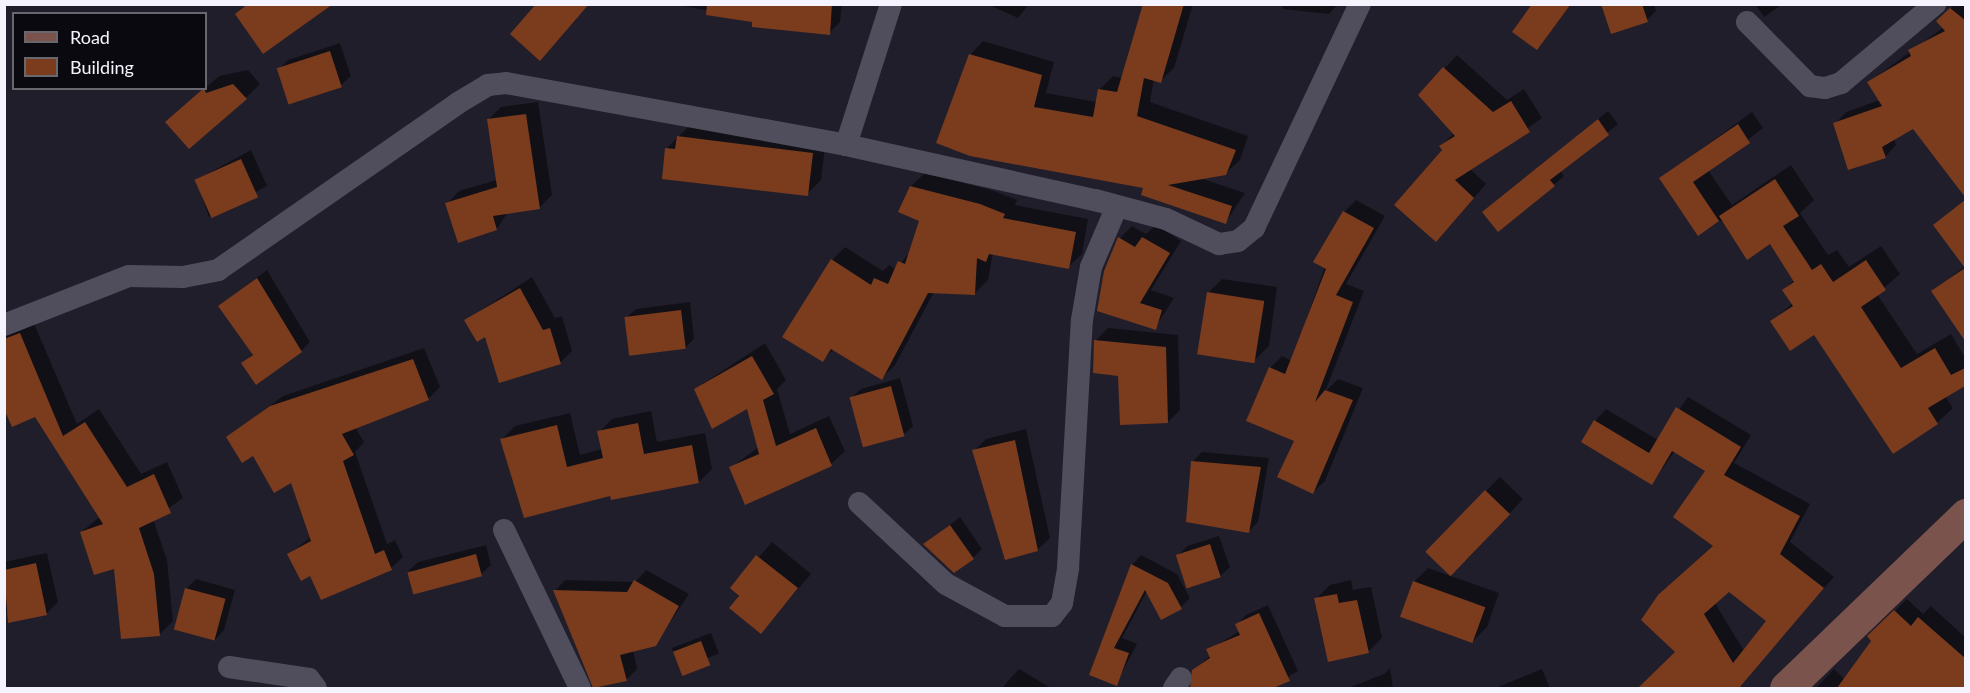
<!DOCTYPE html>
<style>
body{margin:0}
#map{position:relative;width:1970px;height:693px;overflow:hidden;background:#211e2c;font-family:Lato,sans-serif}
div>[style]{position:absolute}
.shadow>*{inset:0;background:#0007;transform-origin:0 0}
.building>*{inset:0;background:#7b3b1d;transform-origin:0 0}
.street>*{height:22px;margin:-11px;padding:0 11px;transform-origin:11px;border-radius:11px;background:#504e5d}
.secondary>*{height:33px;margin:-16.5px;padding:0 16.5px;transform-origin:16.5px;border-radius:16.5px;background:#7a534c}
span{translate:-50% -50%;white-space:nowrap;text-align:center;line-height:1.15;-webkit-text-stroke:4.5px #0a090f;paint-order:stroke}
.frame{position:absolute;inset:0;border:6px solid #f5f3fd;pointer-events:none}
.legend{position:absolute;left:12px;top:12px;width:195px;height:78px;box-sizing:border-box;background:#0a090f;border:2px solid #68676e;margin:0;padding:8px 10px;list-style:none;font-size:18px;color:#f5f3fd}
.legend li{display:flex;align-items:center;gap:12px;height:30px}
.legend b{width:30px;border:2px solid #68676e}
</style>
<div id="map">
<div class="shadow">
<i style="clip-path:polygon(538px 4px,589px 4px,540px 59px)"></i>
<i style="clip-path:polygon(672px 4px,842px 4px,840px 22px,829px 33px)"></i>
<i style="clip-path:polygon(987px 4px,1029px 4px,1018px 18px)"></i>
<i style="clip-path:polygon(1145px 4px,1193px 4px,1174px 68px,1160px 81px,1154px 79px,1150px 102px,1248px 136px,1240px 160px,1226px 173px,1200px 178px,1245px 193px,1226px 222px,1145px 187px,970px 154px,970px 55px,983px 41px,1054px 62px,1046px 93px,1097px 102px,1099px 90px,1113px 76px,1123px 78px)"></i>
<i style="clip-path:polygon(1338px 4px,1329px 14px,1283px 9px,1282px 4px)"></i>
<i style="clip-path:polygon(1534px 4px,1572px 4px,1537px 48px)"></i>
<i style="clip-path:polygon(1603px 4px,1654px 4px,1656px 11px,1647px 20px)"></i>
<i style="clip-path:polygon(1755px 4px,1783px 4px,1764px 17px)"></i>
<i style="clip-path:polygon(1955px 4px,1966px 4px,1966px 195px,1913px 127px,1894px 138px,1896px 145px,1885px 157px,1835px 124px,1846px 112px,1880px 100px,1869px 82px,1944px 27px,1938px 21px)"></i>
<i style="clip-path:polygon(340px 43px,351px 76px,341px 85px,278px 70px,288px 60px)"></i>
<i style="clip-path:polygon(1457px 55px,1507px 100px,1524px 89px,1542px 118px,1470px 169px,1486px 184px,1449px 227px,1441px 146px,1454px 133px,1420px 95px)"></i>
<i style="clip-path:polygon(248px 70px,260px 84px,246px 98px,167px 122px,219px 76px)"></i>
<i style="clip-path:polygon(538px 102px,552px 195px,539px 208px,508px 212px,497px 229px,447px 204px,459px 191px,497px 180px,488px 120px,501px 107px)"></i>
<i style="clip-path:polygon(1608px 111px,1618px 124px,1560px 171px,1564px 176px,1554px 185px,1484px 212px)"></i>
<i style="clip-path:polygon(1752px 112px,1763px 128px,1708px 170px,1732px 205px,1791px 165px,1814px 200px,1800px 213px,1828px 255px,1837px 250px,1849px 267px,1881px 246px,1900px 274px,1877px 294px,1917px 354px,1951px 334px,1966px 359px,1966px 384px,1945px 396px,1953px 408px,1937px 423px,1815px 333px,1772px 321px,1793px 303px,1784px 290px,1795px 279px,1771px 242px,1718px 220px,1661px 178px)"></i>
<i style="clip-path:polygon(692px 123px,826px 139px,821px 180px,807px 194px,667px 148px)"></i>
<i style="clip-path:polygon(251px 150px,267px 186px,209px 217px,196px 180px)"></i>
<i style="clip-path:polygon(925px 173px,994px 191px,1017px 200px,1015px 205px,1088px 219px,1082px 254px,1068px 267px,993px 253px,988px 280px,974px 294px,934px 292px,895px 365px,882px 378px,834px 349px,823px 360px,832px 260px,845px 247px,883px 271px,889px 265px,896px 269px,912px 249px,921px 220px,911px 186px)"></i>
<i style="clip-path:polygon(1966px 199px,1966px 322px,1958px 327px,1933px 292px,1965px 266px,1935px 225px)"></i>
<i style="clip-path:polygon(1356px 200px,1385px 216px,1346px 284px,1364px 291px,1325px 392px,1338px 379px,1363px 388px,1325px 481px,1313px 492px,1270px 368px,1282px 356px,1292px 361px,1344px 212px)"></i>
<i style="clip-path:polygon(1156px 225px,1181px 241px,1151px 290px,1174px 298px,1155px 328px,1106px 271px,1120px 238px,1132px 226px,1146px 234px)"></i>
<i style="clip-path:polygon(267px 270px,310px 342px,301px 351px,243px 364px,253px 353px,220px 306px)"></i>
<i style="clip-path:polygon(532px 277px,555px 318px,562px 316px,572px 351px,560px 363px,486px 335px,466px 320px)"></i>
<i style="clip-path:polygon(1222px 279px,1277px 287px,1269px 346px,1255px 360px,1208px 293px)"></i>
<i style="clip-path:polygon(690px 302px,694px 339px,685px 348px,626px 318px,636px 309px)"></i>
<i style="clip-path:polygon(33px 321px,77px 424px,99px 409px,141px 474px,167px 462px,183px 498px,153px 519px,167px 560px,173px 621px,160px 634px,115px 567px,81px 532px,100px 517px,35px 415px,4px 405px,4px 332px)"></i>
<i style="clip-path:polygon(1108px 328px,1178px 335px,1180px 410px,1168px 422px,1120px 374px,1096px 340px)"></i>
<i style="clip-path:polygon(765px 343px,786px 380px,777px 389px,790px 434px,829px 416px,845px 451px,831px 464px,746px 503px,730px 468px,759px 447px,748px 407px,695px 389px)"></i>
<i style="clip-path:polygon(424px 348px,440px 387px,428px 399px,355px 427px,364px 442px,355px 452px,387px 544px,395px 540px,403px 557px,391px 568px,311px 574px,289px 554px,311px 537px,292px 480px,228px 437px,283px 396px)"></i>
<i style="clip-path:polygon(900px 378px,913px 426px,903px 435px,851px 398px,861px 389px)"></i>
<i style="clip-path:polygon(evenodd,1688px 397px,1751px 435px,1734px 463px,1810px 504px,1790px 542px,1834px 577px,1733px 688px,1641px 688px,1677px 652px,1715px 545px,1707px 471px,1675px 451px,1652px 483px,1595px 421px,1606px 409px,1658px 440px,1688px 397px,1729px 590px,1768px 621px,1744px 651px,1715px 603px,1729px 590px)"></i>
<i style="clip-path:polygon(651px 411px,657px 442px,705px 433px,712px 469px,699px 482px,611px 494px,502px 439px,515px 426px,570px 413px,580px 455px,602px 449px,599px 432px,612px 419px)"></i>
<i style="clip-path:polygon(1026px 429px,1050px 538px,1037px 550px,974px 451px,986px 439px)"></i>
<i style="clip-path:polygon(1202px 452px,1269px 458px,1258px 522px,1248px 532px,1192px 462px)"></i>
<i style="clip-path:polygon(1500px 477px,1523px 499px,1466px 561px,1486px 491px)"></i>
<i style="clip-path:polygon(960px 517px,982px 549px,973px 558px,925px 544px)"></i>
<i style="clip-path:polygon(1219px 536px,1230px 567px,1220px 576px,1178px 556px,1187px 546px)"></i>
<i style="clip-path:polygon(772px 542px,811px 574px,761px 632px,732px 588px)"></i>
<i style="clip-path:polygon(486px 545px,491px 565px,481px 574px,408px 571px,418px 562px)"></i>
<i style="clip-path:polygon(47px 553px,58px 602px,46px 614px,4px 611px,4px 562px)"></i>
<i style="clip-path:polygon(1141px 555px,1177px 574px,1190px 598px,1181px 607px,1147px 591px,1122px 638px,1137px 644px,1116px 684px,1091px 674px,1132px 565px)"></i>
<i style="clip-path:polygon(1428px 568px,1499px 593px,1487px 627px,1473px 641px,1414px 582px)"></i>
<i style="clip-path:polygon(646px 570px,689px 594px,655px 645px,633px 650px,637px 669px,626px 680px,594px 688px,555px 591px,565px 580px,635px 582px)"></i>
<i style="clip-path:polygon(196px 579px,235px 590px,224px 630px,215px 640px,176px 629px,187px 588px)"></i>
<i style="clip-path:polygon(1351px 580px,1353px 590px,1371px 587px,1382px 638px,1368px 652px,1316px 599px,1330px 585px)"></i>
<i style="clip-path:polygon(1907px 599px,1923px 614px,1931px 606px,1966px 638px,1966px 688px,1816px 688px,1834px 669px,1845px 680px,1873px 640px,1869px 636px)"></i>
<i style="clip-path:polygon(1268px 605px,1298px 671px,1269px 688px,1191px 688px,1193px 671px,1210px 656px,1208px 650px,1240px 631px,1237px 624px,1246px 615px)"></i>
<i style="left:711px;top:633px;width:22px;height:42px;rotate:69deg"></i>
<i style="clip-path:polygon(1390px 668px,1393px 688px,1348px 688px,1384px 674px)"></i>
<i style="clip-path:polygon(1019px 669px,1051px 688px,1002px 688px)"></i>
<i style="clip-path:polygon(1542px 669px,1550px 688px,1494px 688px,1495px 688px)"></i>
</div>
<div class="building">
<i style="clip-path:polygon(248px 4px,333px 4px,263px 54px,235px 14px)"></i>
<i style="clip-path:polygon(536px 4px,589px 4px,540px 61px,510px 34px)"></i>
<i style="clip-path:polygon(707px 4px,832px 4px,830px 35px,752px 27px,752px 22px,706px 15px)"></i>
<i style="clip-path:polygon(1143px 4px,1184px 4px,1161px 83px,1144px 78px,1137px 116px,1236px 150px,1226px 175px,1168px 185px,1232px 206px,1226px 224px,1141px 195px,1143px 188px,970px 156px,936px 143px,969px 54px,1042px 75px,1034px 107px,1093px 117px,1098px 89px,1117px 92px)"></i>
<i style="clip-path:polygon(1532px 4px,1571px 4px,1537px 50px,1512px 32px)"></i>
<i style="clip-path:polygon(1601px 4px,1642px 4px,1648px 22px,1611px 34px)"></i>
<i style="clip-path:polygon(1950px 8px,1965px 20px,1965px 197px,1913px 129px,1882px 147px,1886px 158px,1848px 170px,1833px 123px,1882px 106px,1867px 82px,1911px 56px,1908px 50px,1945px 31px,1936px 21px)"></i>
<i style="left:330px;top:51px;width:38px;height:56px;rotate:72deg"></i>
<i style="clip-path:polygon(1443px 67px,1493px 112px,1511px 101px,1530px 132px,1455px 180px,1474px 198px,1436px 242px,1394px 205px,1442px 150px,1439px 146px,1455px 136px,1418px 95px)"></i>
<i style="clip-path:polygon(233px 84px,247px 99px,189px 149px,165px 122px,204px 88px,206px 93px)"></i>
<i style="clip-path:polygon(526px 114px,540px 209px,493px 216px,497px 230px,458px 243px,445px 203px,497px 187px,487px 119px)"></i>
<i style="clip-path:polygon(1598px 119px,1609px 135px,1550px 180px,1555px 186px,1498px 232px,1482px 212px)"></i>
<i style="clip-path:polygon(1738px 124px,1750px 143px,1693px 182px,1719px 221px,1698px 236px,1659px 178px)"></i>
<i style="clip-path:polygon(677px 136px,813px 153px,808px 196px,662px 179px,665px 148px,675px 149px)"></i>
<i style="left:241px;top:159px;width:42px;height:51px;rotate:66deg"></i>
<i style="clip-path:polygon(1775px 179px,1799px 216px,1783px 226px,1812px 270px,1821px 264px,1833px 282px,1866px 260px,1886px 290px,1861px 307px,1901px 368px,1935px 348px,1951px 375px,1965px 368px,1965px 386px,1928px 408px,1938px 424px,1893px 454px,1814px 335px,1790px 351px,1770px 321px,1793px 306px,1782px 290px,1794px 282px,1770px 244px,1747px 260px,1719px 216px)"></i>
<i style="clip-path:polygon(910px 186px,980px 204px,1005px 214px,1003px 218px,1076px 232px,1069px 269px,989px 254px,986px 262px,977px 258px,975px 295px,928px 293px,882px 380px,831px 349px,823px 362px,782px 337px,831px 259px,871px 285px,874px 278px,888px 284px,898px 261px,905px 264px,919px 221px,898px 212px)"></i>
<i style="clip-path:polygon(1965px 200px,1965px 341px,1931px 291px,1965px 268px,1933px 225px)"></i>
<i style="clip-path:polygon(1343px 211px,1374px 228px,1336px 295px,1353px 302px,1315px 402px,1325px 390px,1353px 400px,1313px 494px,1277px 477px,1294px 441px,1246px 421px,1269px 367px,1285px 374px,1326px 269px,1313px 262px)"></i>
<i style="clip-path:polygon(1118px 237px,1135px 247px,1142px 237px,1170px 253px,1140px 303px,1162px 310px,1156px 330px,1097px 311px,1104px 271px)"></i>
<i style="clip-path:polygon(257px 278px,302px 352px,256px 385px,241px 363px,253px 355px,218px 306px)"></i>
<i style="clip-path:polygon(520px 288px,543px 330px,550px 328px,561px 364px,499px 383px,485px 337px,477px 342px,464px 320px)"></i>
<i style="left:1207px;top:292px;width:58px;height:63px;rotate:9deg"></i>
<i style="left:681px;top:310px;width:39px;height:57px;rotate:83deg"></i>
<i style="clip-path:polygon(20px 333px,63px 436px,85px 422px,127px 487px,154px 474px,171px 513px,139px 528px,154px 574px,160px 636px,121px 639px,114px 569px,94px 575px,80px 532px,103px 524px,35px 417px,12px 427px,4px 409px,4px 339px)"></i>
<i style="clip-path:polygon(1094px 340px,1166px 347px,1168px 423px,1120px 425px,1118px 376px,1093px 373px)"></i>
<i style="clip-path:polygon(752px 356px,774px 394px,763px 400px,776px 446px,816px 428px,832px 466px,745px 505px,729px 467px,759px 454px,747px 409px,712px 429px,694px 389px)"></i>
<i style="clip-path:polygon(413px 359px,429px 400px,342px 434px,354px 455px,343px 461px,375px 554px,384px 550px,392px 570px,321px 600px,310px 576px,301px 581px,287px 554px,311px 541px,291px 483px,274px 493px,253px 456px,242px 463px,226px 437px,270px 406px)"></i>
<i style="left:891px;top:386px;width:52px;height:43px;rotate:75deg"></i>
<i style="clip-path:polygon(evenodd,1676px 407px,1741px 447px,1724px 475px,1800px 516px,1780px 554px,1824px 588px,1739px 688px,1638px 688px,1675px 652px,1641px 620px,1658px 595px,1713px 546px,1673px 517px,1705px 471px,1672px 451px,1652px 485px,1581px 442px,1594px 420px,1649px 453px,1676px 407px,1729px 592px,1766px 621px,1733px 663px,1704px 614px,1729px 592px)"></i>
<i style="clip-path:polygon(638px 423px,644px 454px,692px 445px,699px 483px,611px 500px,610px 496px,524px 518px,500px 439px,557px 425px,567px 467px,603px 458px,597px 431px)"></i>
<i style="clip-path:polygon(1015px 440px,1038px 551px,1005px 560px,972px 450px)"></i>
<i style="clip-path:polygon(1191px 461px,1261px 467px,1249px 533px,1186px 522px)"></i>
<i style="left:1485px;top:490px;width:35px;height:86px;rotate:44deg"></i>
<i style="clip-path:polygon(950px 525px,974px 559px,954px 573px,923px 544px)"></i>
<i style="left:1210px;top:544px;width:35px;height:36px;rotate:72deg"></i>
<i style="left:476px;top:554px;width:23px;height:71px;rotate:75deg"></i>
<i style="clip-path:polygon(756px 555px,798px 588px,761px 634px,729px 608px,739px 596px,730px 588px)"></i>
<i style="clip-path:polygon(36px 563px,47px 615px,8px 623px,4px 570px)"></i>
<i style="clip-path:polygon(1131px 564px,1168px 583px,1182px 609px,1161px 620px,1145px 590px,1114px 648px,1129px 653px,1117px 686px,1089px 675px)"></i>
<i style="clip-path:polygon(634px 580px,679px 606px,656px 646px,620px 655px,627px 681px,593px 688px,553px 590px,627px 592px)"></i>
<i style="left:1413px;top:581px;width:77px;height:38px;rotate:20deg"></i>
<i style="left:185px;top:588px;width:42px;height:43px;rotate:15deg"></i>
<i style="clip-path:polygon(1337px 594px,1339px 603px,1357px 600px,1369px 653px,1328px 662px,1314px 598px)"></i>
<i style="clip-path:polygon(1894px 610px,1911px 626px,1918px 617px,1965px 658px,1965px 688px,1837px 688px,1871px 641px,1867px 636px)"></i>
<i style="clip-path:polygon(1259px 613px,1290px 681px,1273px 688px,1190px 688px,1192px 670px,1210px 658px,1206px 649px,1240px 635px,1235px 624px)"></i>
<i style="left:701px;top:641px;width:26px;height:30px;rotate:69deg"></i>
</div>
<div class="street">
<i style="left:1747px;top:22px;width:90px;rotate:45.5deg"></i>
<i style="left:1810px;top:86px;width:15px;rotate:8deg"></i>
<i style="left:1825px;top:88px;width:17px;rotate:-17deg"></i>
<i style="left:1841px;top:83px;width:123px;rotate:-40deg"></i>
<i style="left:846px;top:145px;width:148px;rotate:-72.3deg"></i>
<i style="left:4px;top:325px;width:134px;rotate:-21.4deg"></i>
<i style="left:129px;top:276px;width:54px;rotate:1.1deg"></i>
<i style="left:183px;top:277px;width:36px;rotate:-11deg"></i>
<i style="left:218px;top:270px;width:292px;rotate:-34.8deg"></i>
<i style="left:458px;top:103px;width:35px;rotate:-31deg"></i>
<i style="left:488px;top:85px;width:18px;rotate:-6deg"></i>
<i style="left:506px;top:83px;width:346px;rotate:10.3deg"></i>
<i style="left:846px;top:145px;width:255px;rotate:12.5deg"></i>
<i style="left:1095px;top:200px;width:73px;rotate:15deg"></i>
<i style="left:1166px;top:219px;width:59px;rotate:25.3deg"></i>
<i style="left:1219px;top:244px;width:19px;rotate:-9deg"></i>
<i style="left:1238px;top:241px;width:21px;rotate:-39deg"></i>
<i style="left:1254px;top:228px;width:248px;rotate:-64.7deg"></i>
<i style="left:859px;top:503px;width:119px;rotate:43deg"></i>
<i style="left:946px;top:584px;width:67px;rotate:28.5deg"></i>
<i style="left:1005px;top:616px;width:47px"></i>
<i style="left:1052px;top:616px;width:16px;rotate:-52deg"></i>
<i style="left:1062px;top:603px;width:36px;rotate:-80deg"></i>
<i style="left:1068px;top:568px;width:248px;rotate:-86.8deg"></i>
<i style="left:1082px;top:320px;width:54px;rotate:-80.4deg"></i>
<i style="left:1091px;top:267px;width:66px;rotate:-66.9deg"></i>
<i style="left:504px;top:530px;width:175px;rotate:64.3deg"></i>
<i style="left:229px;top:667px;width:81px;rotate:8.5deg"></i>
<i style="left:309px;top:679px;width:11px;rotate:52deg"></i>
<i style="left:1174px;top:688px;width:12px;rotate:-55deg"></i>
</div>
<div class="secondary">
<i style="left:1786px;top:688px;width:250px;rotate:-43.9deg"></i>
</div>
<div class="frame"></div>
<ul class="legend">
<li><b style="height:8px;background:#7a534c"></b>Road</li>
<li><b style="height:16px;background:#7b3b1d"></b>Building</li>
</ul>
</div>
